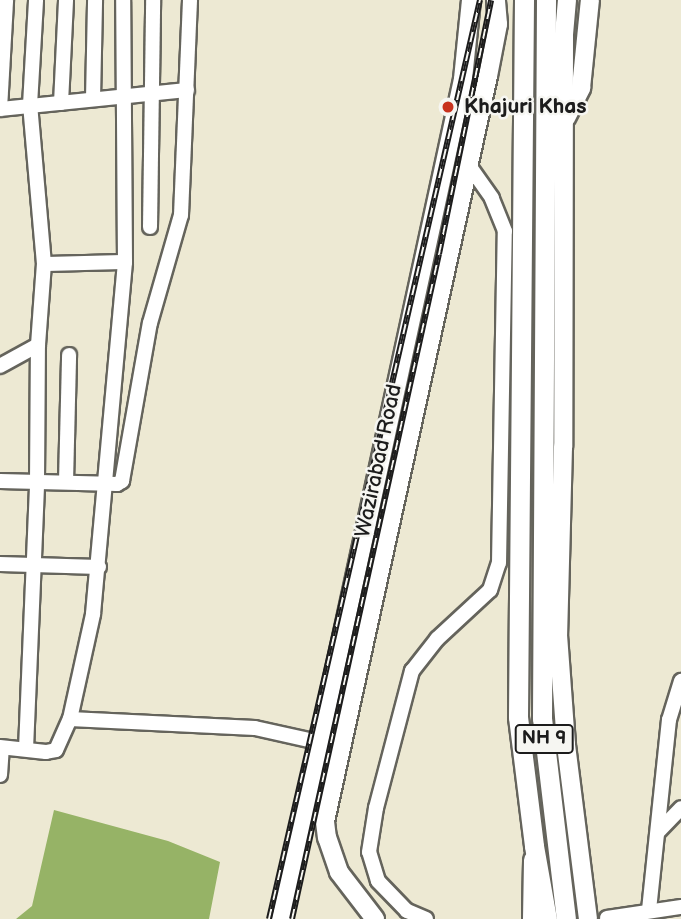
<!DOCTYPE html>
<style>
body{margin:0}
#map{position:relative;width:681px;height:919px;overflow:hidden;background:#ede9d3;font-family:"Balsamiq Sans",sans-serif}
div>[style]{position:absolute}
.forest>*{inset:0;background:#96b366}
.roads{filter:drop-shadow(2px 0 #65645c) drop-shadow(-2px 0 #65645c) drop-shadow(0 2px #65645c) drop-shadow(0 -2px #65645c)}
.minor>*{height:14px;margin:-7px;padding:0 7px;transform-origin:7px;border-radius:7px;background:#fff}
.major>*{height:18px;margin:-9px;padding:0 9px;transform-origin:9px;border-radius:9px;background:#fff}
.highway>*{height:19px;margin:-9.5px;padding:0 9.5px;transform-origin:9.5px;border-radius:9.5px;background:#fff}
.rail>*{height:6px;margin-top:-3px;transform-origin:0;background:repeating-linear-gradient(90deg,#f6f6f2 0 10px,#1c1c1c 0 20px);box-sizing:border-box;border-block:2px solid #1c1c1c}
.dots>*{width:19px;height:19px;translate:-50% -50%;box-sizing:border-box;border:4px solid #f6f6f2;border-radius:50%}
span{translate:-50% -50%;white-space:nowrap;text-align:center;line-height:1.15;-webkit-text-stroke:5px #f6f6f2;paint-order:stroke}
.shield-label span{padding:2px 5px;background:#f6f6f2;border:2px solid;border-radius:5px;-webkit-text-stroke-width:0}
.shield-label{font-size:19px;color:#1c1c1c;font-weight:700}
.poi-label{font-size:21px;color:#1c1c1c;font-weight:700}
.left{translate:0 -50%;text-align:left}
.street-label{font-size:21px;color:#1c1c1c}
</style>
<div id="map">
<div class="forest">
<i style="clip-path:polygon(54px 810px,168px 841px,220px 862px,209px 919px,16px 919px,32px 906px)"></i>
</div>
<div class="roads">
<div class="minor">
<i style="left:93px;top:99px;width:99px;rotate:-88.8deg"></i>
<i style="left:61px;top:103px;width:103px;rotate:-87.2deg"></i>
<i style="left:0;top:109px;width:188px;rotate:-5.8deg"></i>
<i style="left:0;top:109px;width:109px;rotate:-86.8deg"></i>
<i style="left:150px;top:227px;width:227px;rotate:-89.2deg"></i>
<i style="left:44px;top:264px;width:81px;rotate:-1.4deg"></i>
<i style="left:0;top:366px;width:43px;rotate:-28.9deg"></i>
<i style="left:0;top:481px;width:117px;rotate:1.5deg"></i>
<i style="left:117px;top:484px;width:6px;rotate:-31deg"></i>
<i style="left:122px;top:481px;width:160px;rotate:-80deg"></i>
<i style="left:150px;top:323px;width:112px;rotate:-74deg"></i>
<i style="left:181px;top:215px;width:215px;rotate:-87.6deg"></i>
<i style="left:66px;top:482px;width:127px;rotate:-88.6deg"></i>
<i style="left:0;top:564px;width:99px;rotate:1.7deg"></i>
<i style="left:70px;top:719px;width:185px;rotate:2.8deg"></i>
<i style="left:255px;top:728px;width:65px;rotate:12.5deg"></i>
<i style="left:0;top:747px;width:46px;rotate:6.2deg"></i>
<i style="left:46px;top:752px;width:10px;rotate:-11deg"></i>
<i style="left:56px;top:750px;width:34px;rotate:-66deg"></i>
<i style="left:70px;top:719px;width:107px;rotate:-77.6deg"></i>
<i style="left:93px;top:614px;width:353px;rotate:-84.8deg"></i>
<i style="left:125px;top:262px;width:262px;rotate:-90.4deg"></i>
<i style="left:26px;top:749px;width:267px;rotate:-87.6deg"></i>
<i style="left:37px;top:482px;width:137px;rotate:-89.6deg"></i>
<i style="left:38px;top:345px;width:81px;rotate:-85.8deg"></i>
<i style="left:44px;top:264px;width:160px;rotate:-95deg"></i>
<i style="left:30px;top:105px;width:105px;rotate:-86.7deg"></i>
<i style="left:0;top:775px;width:27px;rotate:-86deg"></i>
<i style="left:658px;top:832px;width:33px;rotate:-46deg"></i>
<i style="left:649px;top:910px;width:191px;rotate:-84deg"></i>
<i style="left:669px;top:720px;width:41px;rotate:-72.9deg"></i>
<i style="left:607px;top:918px;width:75px;rotate:-8.5deg"></i>
<i style="left:426px;top:919px;width:21px;rotate:-157deg"></i>
<i style="left:407px;top:911px;width:42px;rotate:-134deg"></i>
<i style="left:378px;top:881px;width:30px;rotate:-107deg"></i>
<i style="left:369px;top:852px;width:45px;rotate:-81deg"></i>
<i style="left:376px;top:808px;width:142px;rotate:-75.3deg"></i>
<i style="left:412px;top:671px;width:41px;rotate:-52deg"></i>
<i style="left:437px;top:639px;width:72px;rotate:-42.8deg"></i>
<i style="left:490px;top:590px;width:28px;rotate:-72deg"></i>
<i style="left:499px;top:563px;width:332px;rotate:-89deg"></i>
<i style="left:505px;top:231px;width:35px;rotate:-112deg"></i>
<i style="left:492px;top:198px;width:42px;rotate:-125.2deg"></i>
</div>
<div class="major">
<i style="left:567px;top:0;width:36px;rotate:95deg"></i>
<i style="left:564px;top:36px;width:411px;rotate:90.1deg"></i>
<i style="left:563px;top:447px;width:188px;rotate:91.5deg"></i>
<i style="left:558px;top:635px;width:110px;rotate:85.8deg"></i>
<i style="left:566px;top:745px;width:175px;rotate:82.8deg"></i>
<i style="left:566px;top:118px;width:34px;rotate:-63deg"></i>
<i style="left:581px;top:88px;width:88px;rotate:-84.2deg"></i>
<i style="left:281px;top:919px;width:859px;rotate:-77.77deg"></i>
<i style="left:463px;top:79px;width:79px;rotate:-84.2deg"></i>
<i style="left:375px;top:919px;width:59px;rotate:-127.5deg"></i>
<i style="left:339px;top:872px;width:36px;rotate:-109deg"></i>
<i style="left:327px;top:838px;width:17px;rotate:-97deg"></i>
<i style="left:325px;top:821px;width:763px;rotate:-77.66deg"></i>
<i style="left:488px;top:76px;width:53px;rotate:-79.1deg"></i>
<i style="left:498px;top:24px;width:24px;rotate:-95deg"></i>
<i style="left:532px;top:919px;width:59px;rotate:-89deg"></i>
</div>
<div class="highway">
<i style="left:524px;top:0;width:717px;rotate:90.48deg"></i>
<i style="left:518px;top:717px;width:130px;rotate:82.9deg"></i>
<i style="left:534px;top:846px;width:74px;rotate:79.9deg"></i>
<i style="left:546px;top:0;width:718px;rotate:90.32deg"></i>
<i style="left:542px;top:718px;width:202px;rotate:83.2deg"></i>
</div>
</div>
<div class="rail">
<i style="left:269px;top:919px;width:943px;rotate:-77.07deg"></i>
<i style="left:292px;top:919px;width:681px;rotate:-77.54deg"></i>
<i style="left:439px;top:254px;width:259px;rotate:-78.4deg"></i>
</div>
<div class="dots">
<i style="left:448px;top:107px;background:#c8321e"></i>
</div>
<div class="shield-label">
<span style="left:544px;top:739px">NH 9</span>
</div>
<div class="poi-label">
<span class="left" style="left:464px;top:107px">Khajuri Khas</span>
</div>
<div class="street-label">
<span style="left:379px;top:461px;rotate:-78deg">Wazirabad Road</span>
</div>
</div>
